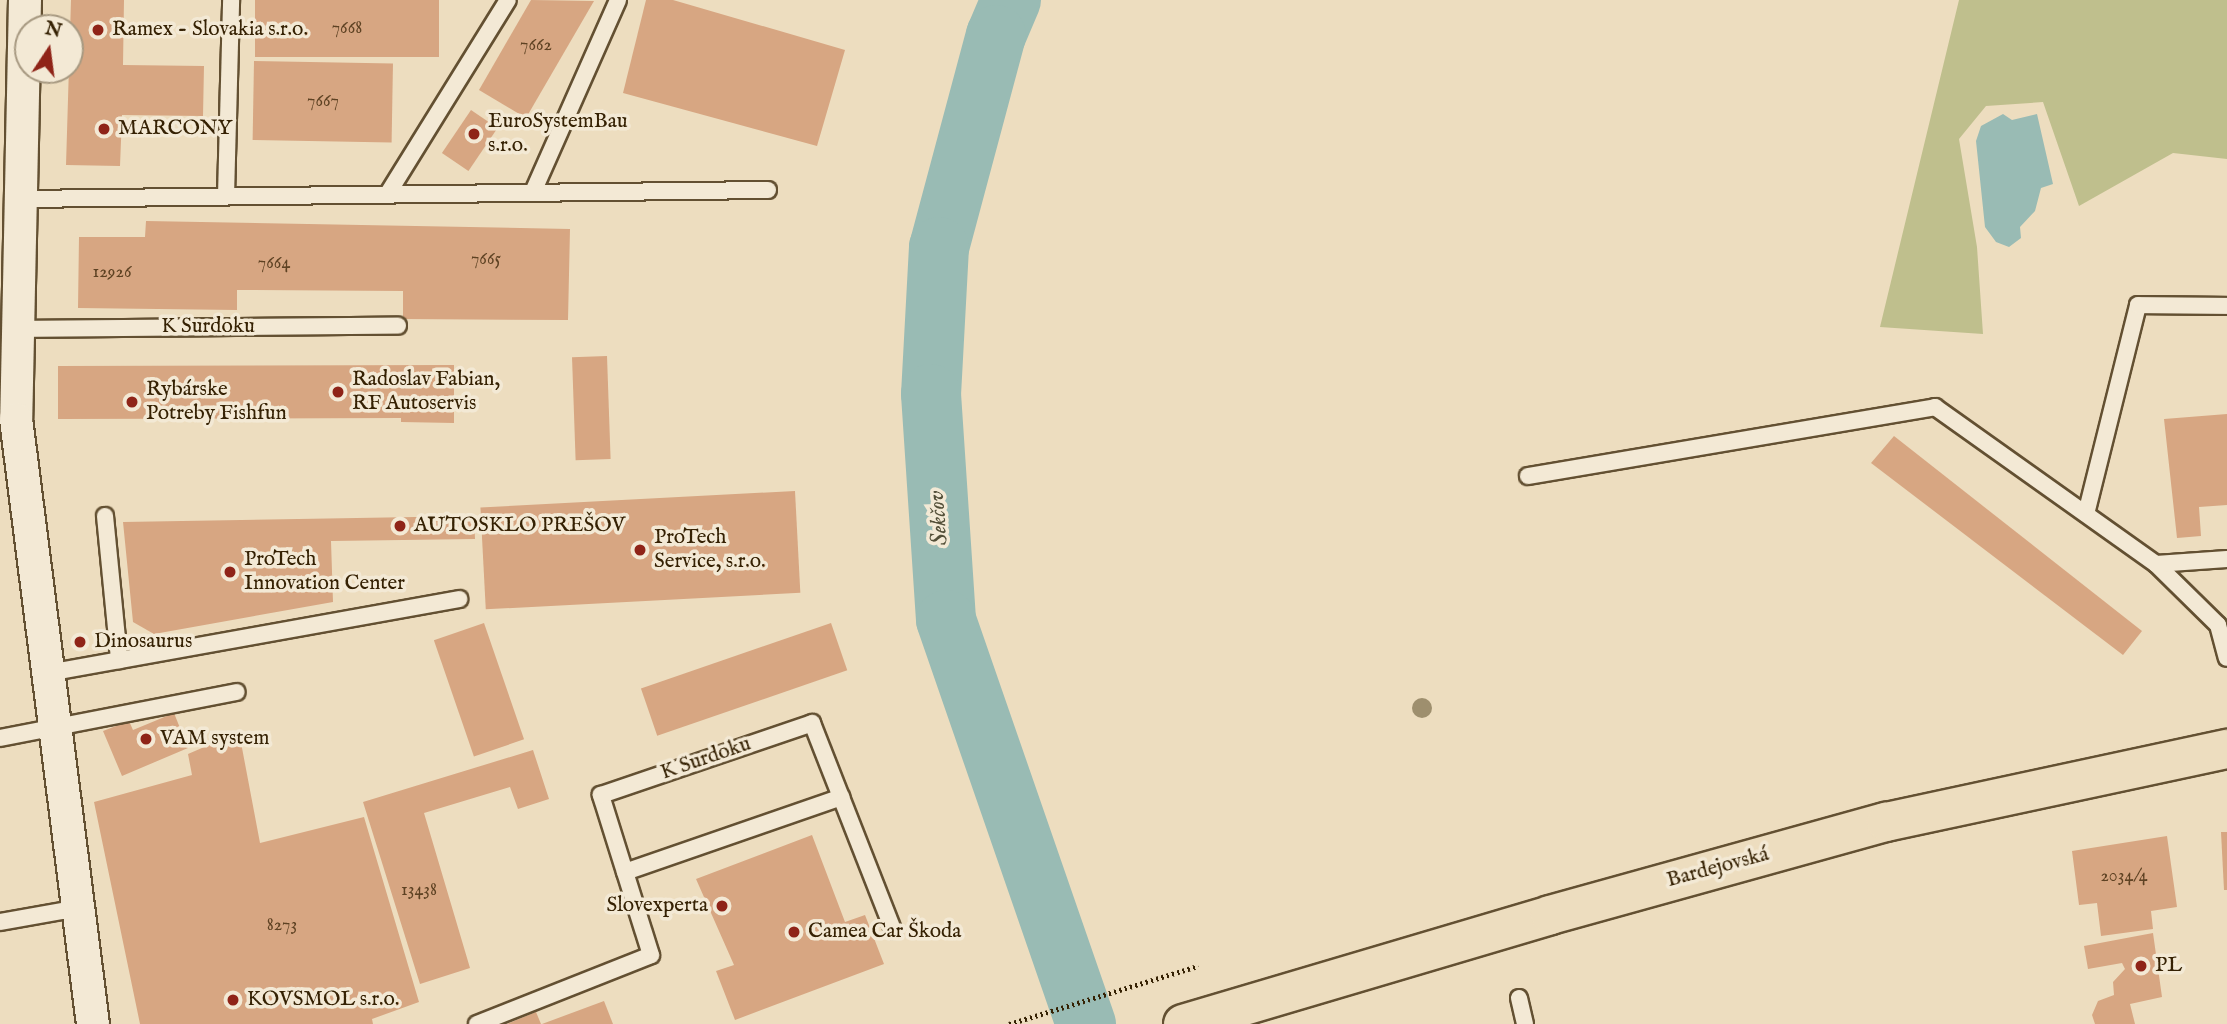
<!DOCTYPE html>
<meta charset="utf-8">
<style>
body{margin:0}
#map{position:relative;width:2227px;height:1024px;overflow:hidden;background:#edddbf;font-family:"IM FELL English",serif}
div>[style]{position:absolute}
.green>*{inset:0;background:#bfbf8d}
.water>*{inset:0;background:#99bbb4}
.river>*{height:60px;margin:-30px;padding:0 30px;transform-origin:30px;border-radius:30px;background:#99bbb4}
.building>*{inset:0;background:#d7a682;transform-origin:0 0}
.path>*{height:4.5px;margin-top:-2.25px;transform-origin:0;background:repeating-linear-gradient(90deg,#352103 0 2px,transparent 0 5.5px)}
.roads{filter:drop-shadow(2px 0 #635032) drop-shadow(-2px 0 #635032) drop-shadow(0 2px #635032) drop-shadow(0 -2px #635032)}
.service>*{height:16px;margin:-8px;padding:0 8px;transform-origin:8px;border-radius:8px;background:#f3e9d5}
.minor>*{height:32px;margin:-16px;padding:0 16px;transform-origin:16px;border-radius:16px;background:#f3e9d5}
.primary>*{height:38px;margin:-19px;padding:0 19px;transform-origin:19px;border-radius:19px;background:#edddbf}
.trees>*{width:20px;height:20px;margin:-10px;border-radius:50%;background:#9e8f6e}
.dots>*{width:19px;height:19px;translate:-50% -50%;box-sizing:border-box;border:4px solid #f3e9d5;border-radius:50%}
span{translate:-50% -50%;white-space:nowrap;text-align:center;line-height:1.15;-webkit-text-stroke:7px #f3e9d5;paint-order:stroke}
.number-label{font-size:18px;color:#5e4223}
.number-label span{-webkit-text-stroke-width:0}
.poi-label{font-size:21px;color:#352103}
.left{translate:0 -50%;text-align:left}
.right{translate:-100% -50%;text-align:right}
.street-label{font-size:21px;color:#352103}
.water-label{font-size:23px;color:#534f38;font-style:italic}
.north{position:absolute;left:14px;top:14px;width:70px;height:70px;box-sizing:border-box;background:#f3e9d5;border:2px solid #a79981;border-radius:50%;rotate:13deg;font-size:19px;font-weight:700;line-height:28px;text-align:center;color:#352103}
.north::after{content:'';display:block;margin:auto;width:24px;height:32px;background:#8f2418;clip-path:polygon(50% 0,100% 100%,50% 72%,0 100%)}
</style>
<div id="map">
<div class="green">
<i style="clip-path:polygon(1959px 0,2227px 0,2227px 159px,2173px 153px,2079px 206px,2043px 102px,1986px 106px,1959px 139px,1977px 247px,1983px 334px,1880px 327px)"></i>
</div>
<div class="water">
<i style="clip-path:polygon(2003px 114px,2012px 120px,2037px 114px,2053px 184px,2041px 188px,2035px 211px,2020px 227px,2021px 238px,2009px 247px,1996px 242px,1985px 227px,1976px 141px,1981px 126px)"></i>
</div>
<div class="river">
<i style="left:1011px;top:0;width:38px;rotate:113deg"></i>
<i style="left:996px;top:35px;width:220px;rotate:105deg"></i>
<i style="left:939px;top:247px;width:147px;rotate:93.1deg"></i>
<i style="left:931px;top:394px;width:226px;rotate:86.2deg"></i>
<i style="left:946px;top:620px;width:428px;rotate:70.9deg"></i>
</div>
<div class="building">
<i style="clip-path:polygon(71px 0,124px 0,123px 65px,204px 66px,203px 116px,122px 115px,120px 166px,66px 165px)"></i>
<i style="left:255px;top:0;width:184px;height:57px"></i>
<i style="clip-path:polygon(531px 0,594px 1px,526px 118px,479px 90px)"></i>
<i style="clip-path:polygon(646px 0,673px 0,845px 50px,817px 146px,623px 93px)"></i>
<i style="left:254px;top:61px;width:139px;height:79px;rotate:1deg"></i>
<i style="left:471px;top:110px;width:32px;height:52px;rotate:34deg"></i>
<i style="clip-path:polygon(146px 221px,570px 229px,568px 320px,403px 319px,403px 291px,237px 290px,237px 310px,78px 308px,79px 237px,145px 237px)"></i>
<i style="left:607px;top:356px;width:103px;height:35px;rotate:88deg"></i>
<i style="clip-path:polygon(454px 365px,454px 423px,401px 422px,401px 418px,58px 419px,58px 366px)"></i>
<i style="clip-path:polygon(2227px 414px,2227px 505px,2199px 507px,2201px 536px,2177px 538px,2164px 419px)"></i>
<i style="clip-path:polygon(1894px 436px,2142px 631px,2123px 655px,1871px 463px)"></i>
<i style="left:795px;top:491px;width:102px;height:315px;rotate:87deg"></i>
<i style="clip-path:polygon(474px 516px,475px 539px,331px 541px,333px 602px,154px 634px,133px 622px,123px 522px)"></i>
<i style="left:484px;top:623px;width:123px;height:53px;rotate:71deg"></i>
<i style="left:831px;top:623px;width:50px;height:201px;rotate:71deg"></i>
<i style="clip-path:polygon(174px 713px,188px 748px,122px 776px,103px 731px,129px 721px,133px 730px)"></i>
<i style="clip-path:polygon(239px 732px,260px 843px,364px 817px,419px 1002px,372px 1019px,373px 1024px,140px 1024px,94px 802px,192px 775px,188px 754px)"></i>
<i style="clip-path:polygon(533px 750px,549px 799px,518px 809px,510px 787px,424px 813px,470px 968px,420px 984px,363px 802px)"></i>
<i style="clip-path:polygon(2221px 832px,2227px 832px,2227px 890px,2224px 890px)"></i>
<i style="clip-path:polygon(812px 835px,845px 922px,865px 915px,884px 964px,735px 1020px,716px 971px,734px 965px,696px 879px)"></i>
<i style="clip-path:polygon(2167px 836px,2177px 907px,2151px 911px,2153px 929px,2101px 936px,2097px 903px,2079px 905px,2072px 851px)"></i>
<i style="clip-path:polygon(2153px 933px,2162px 997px,2130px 1004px,2135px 1024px,2095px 1024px,2092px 1015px,2098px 1001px,2114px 995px,2113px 982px,2125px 969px,2122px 963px,2088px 969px,2084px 946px)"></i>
<i style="clip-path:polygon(604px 1001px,613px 1024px,542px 1024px)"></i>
<i style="clip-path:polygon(536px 1012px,541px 1024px,507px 1024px)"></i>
</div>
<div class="path">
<i style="left:1009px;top:1024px;width:198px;rotate:-17.1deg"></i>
</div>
<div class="roads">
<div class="service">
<i style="left:533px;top:192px;width:210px;rotate:-66.1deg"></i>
<i style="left:387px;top:195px;width:229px;rotate:-58.2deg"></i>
<i style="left:226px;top:196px;width:196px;rotate:-88.5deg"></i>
<i style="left:21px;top:199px;width:747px;rotate:-0.69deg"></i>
<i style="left:18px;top:329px;width:380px;rotate:-0.5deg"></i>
<i style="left:1528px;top:476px;width:413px;rotate:-9.6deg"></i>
<i style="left:1935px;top:407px;width:271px;rotate:35.4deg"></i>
<i style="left:2156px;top:564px;width:87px;rotate:44.5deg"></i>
<i style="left:2218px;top:625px;width:34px;rotate:75deg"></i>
<i style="left:2086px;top:514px;width:215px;rotate:-76deg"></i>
<i style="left:2138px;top:305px;width:89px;rotate:0.6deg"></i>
<i style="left:105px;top:516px;width:145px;rotate:84.4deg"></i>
<i style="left:2156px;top:564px;width:71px;rotate:-4deg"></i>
<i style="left:48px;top:673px;width:418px;rotate:-10.2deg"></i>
<i style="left:0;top:738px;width:241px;rotate:-11deg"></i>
<i style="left:625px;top:872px;width:229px;rotate:-19.1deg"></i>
<i style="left:0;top:922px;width:80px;rotate:-10deg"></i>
<i style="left:1519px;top:998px;width:27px;rotate:77deg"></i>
<i style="left:477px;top:1024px;width:187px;rotate:-21.6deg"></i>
<i style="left:651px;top:955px;width:168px;rotate:-107.4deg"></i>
<i style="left:601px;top:795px;width:223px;rotate:-18.8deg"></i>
<i style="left:812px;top:723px;width:222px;rotate:68.6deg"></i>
</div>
<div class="minor">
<i style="left:25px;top:0;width:419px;rotate:91.2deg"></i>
<i style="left:16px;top:419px;width:610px;rotate:82.75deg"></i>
</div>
<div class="primary">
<i style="left:1183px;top:1024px;width:383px;rotate:-16.5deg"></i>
<i style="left:1550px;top:915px;width:349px;rotate:-15.5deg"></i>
<i style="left:1886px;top:822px;width:349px;rotate:-12.1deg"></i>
</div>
</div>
<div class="trees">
<i style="left:1422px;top:708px"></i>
</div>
<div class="dots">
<i style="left:98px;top:30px;background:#8f2418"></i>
<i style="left:104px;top:129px;background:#8f2418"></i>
<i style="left:474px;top:134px;background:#8f2418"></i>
<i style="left:338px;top:392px;background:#8f2418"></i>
<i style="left:132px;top:402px;background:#8f2418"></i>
<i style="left:400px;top:526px;background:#8f2418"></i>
<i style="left:640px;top:550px;background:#8f2418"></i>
<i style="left:230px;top:572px;background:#8f2418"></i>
<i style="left:80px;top:642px;background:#8f2418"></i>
<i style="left:146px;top:739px;background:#8f2418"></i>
<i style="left:722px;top:906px;background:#8f2418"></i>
<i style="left:794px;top:932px;background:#8f2418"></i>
<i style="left:2141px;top:966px;background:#8f2418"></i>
<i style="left:233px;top:1000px;background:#8f2418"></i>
</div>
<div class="number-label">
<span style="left:347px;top:29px">7668</span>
<span style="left:536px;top:46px">7662</span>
<span style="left:323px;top:102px">7667</span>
<span style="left:486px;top:260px">7665</span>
<span style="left:274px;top:264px">7664</span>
<span style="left:112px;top:273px">12926</span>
<span style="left:2124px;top:877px">2034/4</span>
<span style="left:419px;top:891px">13438</span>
<span style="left:282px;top:926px">8273</span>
</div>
<div class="poi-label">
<span class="left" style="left:112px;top:30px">Ramex - Slovakia s.r.o.</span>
<span class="left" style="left:488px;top:134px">EuroSystemBau<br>s.r.o.</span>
<span class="left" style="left:118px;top:129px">MARCONY</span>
<span class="left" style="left:352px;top:392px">Radoslav Fabian,<br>RF Autoservis</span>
<span class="left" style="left:146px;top:402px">Rybárske<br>Potreby Fishfun</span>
<span class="left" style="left:414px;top:526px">AUTOSKLO PREŠOV</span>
<span class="left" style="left:654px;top:550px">ProTech<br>Service, s.r.o.</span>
<span class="left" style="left:244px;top:572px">ProTech<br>Innovation Center</span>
<span class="left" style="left:94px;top:642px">Dinosaurus</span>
<span class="left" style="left:160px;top:739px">VAM system</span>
<span class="right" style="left:708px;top:906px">Slovexperta</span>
<span class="left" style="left:808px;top:932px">Camea Car Škoda</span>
<span class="left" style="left:2155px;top:966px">PL</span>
<span class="left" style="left:247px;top:1000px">KOVSMOL s.r.o.</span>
</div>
<div class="street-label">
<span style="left:208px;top:327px">K Surdoku</span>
<span style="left:706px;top:759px;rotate:-19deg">K Surdoku</span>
<span style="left:1718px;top:868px;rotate:-15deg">Bardejovská</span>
</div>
<div class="water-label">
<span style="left:939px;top:518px;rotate:-94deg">Sekčov</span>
</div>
<div class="north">N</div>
</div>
